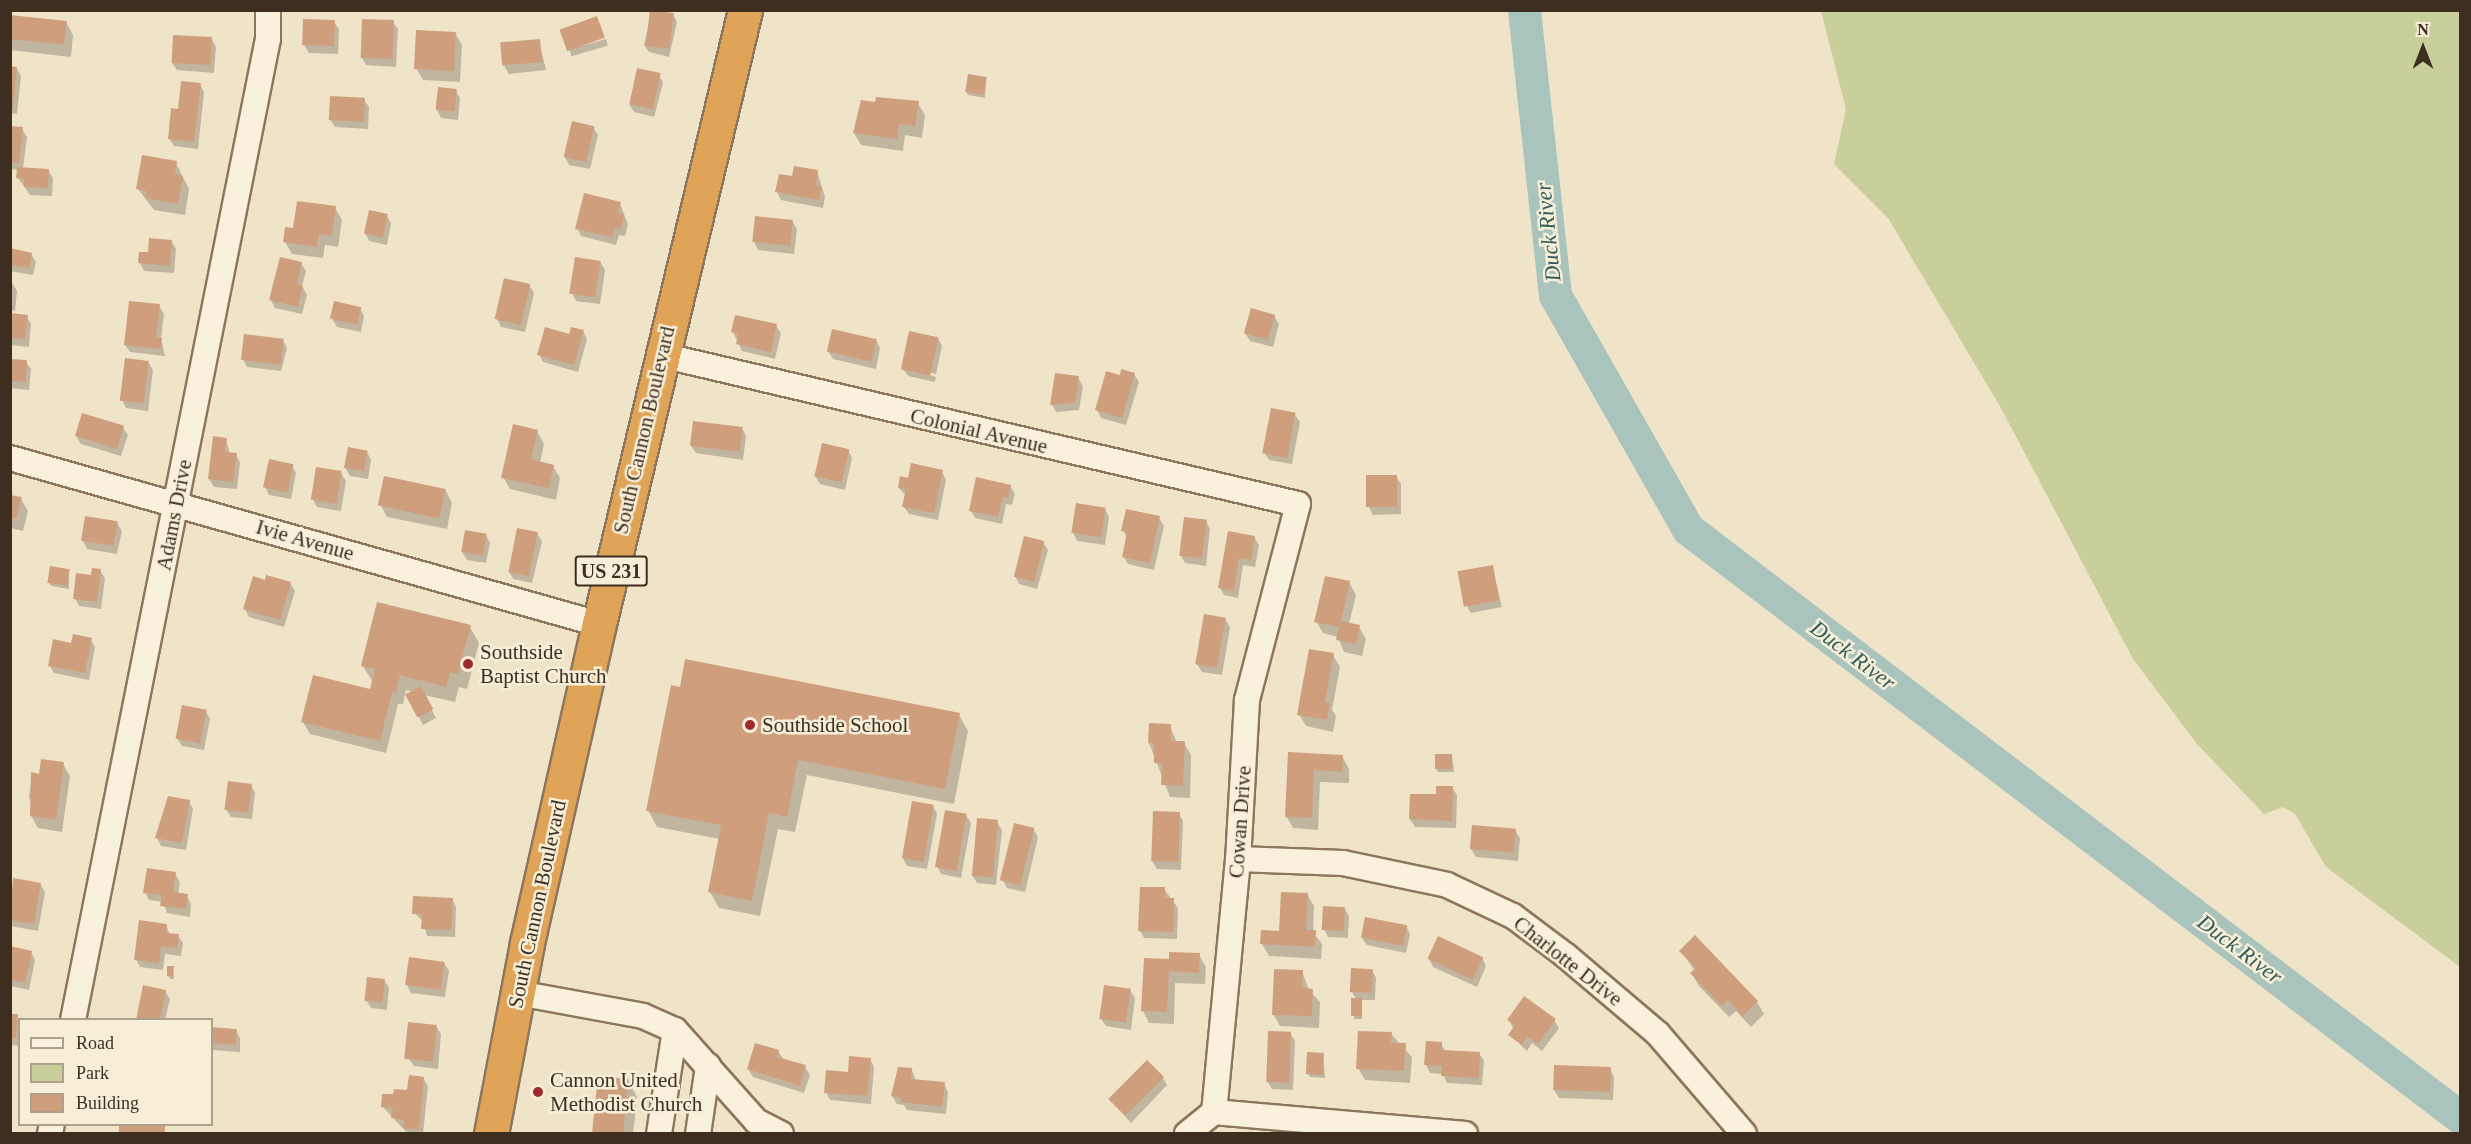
<!DOCTYPE html>
<style>
body{margin:0}
#map{position:relative;width:2471px;height:1144px;overflow:hidden;background:#f0e4c8;font-family:"Times New Roman",serif}
div>[style]{position:absolute}
.green>*{inset:0;background:#c9cf9b}
.shadow>*{inset:0;background:#0003;transform-origin:0 0}
.river>*{height:33px;margin:-16.5px;padding:0 16.5px;transform-origin:16.5px;border-radius:16.5px;background:#a9c4bc}
.building>*{inset:0;background:#cf9f7d;transform-origin:0 0}
.roads{filter:drop-shadow(2px 0 #8d765c) drop-shadow(-2px 0 #8d765c) drop-shadow(0 2px #8d765c) drop-shadow(0 -2px #8d765c)}
.minor>*{height:24px;margin:-12px;padding:0 12px;transform-origin:12px;border-radius:12px;background:#faf1dc}
.highway>*{height:33px;margin:-16.5px;padding:0 16.5px;transform-origin:16.5px;border-radius:16.5px;background:#e0a458}
.dots>*{width:16px;height:16px;translate:-50% -50%;box-sizing:border-box;border:3px solid #f7eed8;border-radius:50%}
span{translate:-50% -50%;white-space:nowrap;text-align:center;line-height:1.15;-webkit-text-stroke:5px #f7eed8;paint-order:stroke}
.shield-label span{padding:2px 4px;background:#f7eed8;border:2px solid;border-radius:4px;-webkit-text-stroke-width:0}
.shield-label{font-size:20px;color:#3d2e20;font-weight:700}
.street-label{font-size:21px;color:#3d2e20}
.poi-label{font-size:21px;color:#3d2e20}
.left{translate:0 -50%;text-align:left}
.water-label{font-size:22px;color:#2f5d5a;font-style:italic}
.frame{position:absolute;inset:0;border:12px solid #3d2e20;pointer-events:none}
.legend{position:absolute;left:18px;top:1018px;width:195px;height:108px;box-sizing:border-box;background:#f7eed8;border:2px solid #ada18e;margin:0;padding:8px 10px;list-style:none;font-size:18px;color:#3d2e20}
.legend li{display:flex;align-items:center;gap:12px;height:30px}
.legend b{width:30px;border:2px solid #ada18e}
.north{position:absolute;left:2393px;top:18px;width:60px;height:60px;-webkit-text-stroke:4px #f7eed8;paint-order:stroke;rotate:0deg;font-size:16px;font-weight:700;line-height:24px;text-align:center;color:#3d2e20}
.north::after{content:'';display:block;margin:auto;width:21px;height:27px;background:#3d2e20;clip-path:polygon(50% 0,100% 100%,50% 72%,0 100%)}
</style>
<div id="map">
<div class="green">
<i style="clip-path:polygon(1821px 11px,2460px 11px,2460px 967px,2326px 867px,2295px 814px,2283px 807px,2264px 814px,2197px 744px,2133px 659px,2001px 408px,1888px 218px,1834px 164px,1846px 109px)"></i>
</div>
<div class="shadow">
<i style="clip-path:polygon(652px 10px,673px 14px,677px 22px,669px 57px,649px 52px,644px 45px)"></i>
<i style="clip-path:polygon(10px 17px,66px 22px,73px 35px,71px 57px,10px 50px)"></i>
<i style="clip-path:polygon(334px 22px,339px 29px,338px 54px,309px 53px,304px 45px)"></i>
<i style="clip-path:polygon(393px 22px,398px 29px,396px 67px,366px 65px,362px 58px)"></i>
<i style="clip-path:polygon(455px 33px,462px 45px,460px 82px,423px 80px,416px 68px)"></i>
<i style="clip-path:polygon(212px 39px,216px 47px,214px 73px,177px 70px,172px 63px)"></i>
<i style="left:606px;top:39px;width:7px;height:38px;rotate:74deg"></i>
<i style="clip-path:polygon(539px 41px,546px 70px,509px 74px,504px 66px)"></i>
<i style="clip-path:polygon(10px 68px,16px 68px,21px 76px,17px 114px,10px 113px)"></i>
<i style="clip-path:polygon(659px 75px,663px 83px,654px 117px,634px 112px,629px 104px)"></i>
<i style="clip-path:polygon(986px 79px,985px 98px,968px 95px,966px 91px)"></i>
<i style="clip-path:polygon(200px 84px,204px 92px,198px 149px,174px 146px,169px 138px,179px 110px)"></i>
<i style="clip-path:polygon(456px 91px,460px 98px,458px 120px,441px 118px,437px 110px)"></i>
<i style="clip-path:polygon(364px 100px,369px 107px,368px 129px,335px 127px,330px 119px)"></i>
<i style="clip-path:polygon(877px 103px,918px 103px,925px 115px,922px 138px,905px 135px,903px 151px,861px 145px,854px 133px)"></i>
<i style="clip-path:polygon(593px 127px,598px 135px,590px 169px,569px 165px,565px 157px)"></i>
<i style="clip-path:polygon(10px 128px,22px 129px,27px 137px,23px 169px,48px 170px,53px 178px,52px 196px,30px 195px,18px 178px,18px 170px,10px 169px)"></i>
<i style="clip-path:polygon(176px 163px,189px 189px,185px 215px,154px 210px,138px 189px)"></i>
<i style="clip-path:polygon(817px 171px,825px 197px,823px 208px,781px 200px,777px 192px,793px 178px)"></i>
<i style="clip-path:polygon(620px 204px,628px 224px,625px 236px,619px 235px,616px 245px,581px 236px,577px 228px)"></i>
<i style="clip-path:polygon(335px 208px,342px 220px,338px 247px,325px 245px,323px 258px,292px 254px,285px 242px,294px 230px)"></i>
<i style="clip-path:polygon(387px 216px,391px 223px,387px 245px,369px 241px,365px 233px)"></i>
<i style="clip-path:polygon(792px 221px,797px 229px,794px 254px,758px 250px,754px 242px)"></i>
<i style="clip-path:polygon(171px 241px,176px 249px,174px 273px,144px 271px,140px 263px)"></i>
<i style="clip-path:polygon(10px 250px,31px 254px,36px 262px,33px 275px,10px 271px)"></i>
<i style="clip-path:polygon(600px 262px,605px 270px,600px 304px,576px 301px,572px 293px)"></i>
<i style="clip-path:polygon(301px 263px,306px 271px,302px 286px,307px 295px,302px 314px,275px 308px,271px 300px)"></i>
<i style="clip-path:polygon(10px 279px,17px 291px,15px 311px,10px 310px)"></i>
<i style="clip-path:polygon(529px 285px,534px 293px,525px 332px,501px 327px,497px 319px)"></i>
<i style="clip-path:polygon(159px 306px,164px 314px,161px 339px,165px 356px,130px 352px,125px 345px)"></i>
<i style="clip-path:polygon(360px 308px,364px 316px,361px 332px,337px 327px,332px 319px)"></i>
<i style="clip-path:polygon(10px 315px,27px 317px,31px 324px,29px 347px,10px 345px)"></i>
<i style="clip-path:polygon(1274px 316px,1279px 324px,1273px 347px,1250px 341px,1245px 333px)"></i>
<i style="clip-path:polygon(776px 326px,781px 333px,775px 359px,742px 351px,733px 332px)"></i>
<i style="clip-path:polygon(583px 331px,587px 339px,578px 372px,543px 362px,539px 354px)"></i>
<i style="clip-path:polygon(938px 338px,942px 346px,936px 374px,907px 368px,936px 377px,935px 382px,908px 376px,903px 369px)"></i>
<i style="clip-path:polygon(283px 340px,287px 348px,281px 371px,247px 367px,243px 359px)"></i>
<i style="clip-path:polygon(876px 340px,880px 348px,876px 369px,833px 359px,828px 351px)"></i>
<i style="clip-path:polygon(10px 360px,26px 362px,31px 369px,29px 390px,10px 388px)"></i>
<i style="clip-path:polygon(148px 362px,153px 370px,148px 411px,126px 408px,122px 400px)"></i>
<i style="clip-path:polygon(1134px 374px,1139px 382px,1126px 425px,1101px 418px,1097px 410px,1121px 377px)"></i>
<i style="clip-path:polygon(1078px 378px,1083px 386px,1079px 410px,1056px 412px,1052px 405px)"></i>
<i style="clip-path:polygon(1295px 415px,1300px 422px,1292px 464px,1269px 460px,1264px 452px)"></i>
<i style="clip-path:polygon(123px 428px,128px 435px,121px 456px,81px 444px,76px 436px)"></i>
<i style="clip-path:polygon(742px 428px,746px 436px,743px 460px,696px 453px,691px 446px)"></i>
<i style="clip-path:polygon(537px 431px,544px 444px,540px 463px,553px 466px,560px 478px,556px 500px,510px 489px,503px 477px)"></i>
<i style="clip-path:polygon(226px 440px,230px 454px,236px 455px,240px 462px,237px 489px,214px 487px,209px 479px)"></i>
<i style="clip-path:polygon(848px 450px,852px 458px,845px 490px,820px 484px,815px 476px)"></i>
<i style="clip-path:polygon(367px 452px,371px 460px,368px 479px,350px 476px,345px 468px)"></i>
<i style="clip-path:polygon(292px 465px,296px 473px,291px 499px,269px 495px,265px 487px)"></i>
<i style="clip-path:polygon(942px 472px,946px 480px,938px 520px,909px 514px,904px 507px,906px 496px,899px 488px)"></i>
<i style="clip-path:polygon(341px 473px,346px 481px,341px 511px,317px 507px,313px 500px)"></i>
<i style="clip-path:polygon(1396px 476px,1401px 484px,1401px 514px,1373px 515px,1369px 507px,1368px 477px)"></i>
<i style="clip-path:polygon(1010px 486px,1015px 494px,1012px 505px,1006px 504px,1002px 524px,975px 518px,971px 511px)"></i>
<i style="clip-path:polygon(446px 491px,452px 503px,447px 529px,387px 517px,380px 504px)"></i>
<i style="clip-path:polygon(10px 496px,21px 499px,28px 511px,23px 531px,10px 528px)"></i>
<i style="clip-path:polygon(1105px 509px,1109px 517px,1105px 545px,1077px 541px,1073px 533px)"></i>
<i style="clip-path:polygon(1159px 518px,1164px 526px,1154px 570px,1128px 564px,1123px 556px,1127px 538px,1123px 530px)"></i>
<i style="clip-path:polygon(1206px 521px,1210px 529px,1206px 566px,1185px 563px,1181px 556px)"></i>
<i style="clip-path:polygon(117px 523px,122px 531px,117px 554px,87px 549px,83px 541px)"></i>
<i style="clip-path:polygon(537px 533px,542px 541px,532px 583px,513px 579px,509px 571px)"></i>
<i style="clip-path:polygon(1229px 533px,1254px 537px,1259px 545px,1255px 567px,1243px 565px,1238px 598px,1224px 595px,1220px 588px)"></i>
<i style="clip-path:polygon(486px 535px,490px 543px,486px 563px,467px 560px,462px 552px)"></i>
<i style="clip-path:polygon(1043px 542px,1048px 550px,1037px 589px,1019px 584px,1015px 576px)"></i>
<i style="clip-path:polygon(1492px 566px,1502px 607px,1471px 613px,1466px 605px)"></i>
<i style="clip-path:polygon(69px 570px,69px 589px,51px 586px,49px 583px)"></i>
<i style="clip-path:polygon(100px 571px,105px 578px,101px 609px,79px 606px,75px 598px)"></i>
<i style="clip-path:polygon(266px 581px,290px 583px,295px 591px,284px 627px,249px 617px,245px 609px)"></i>
<i style="clip-path:polygon(1349px 582px,1356px 595px,1349px 624px,1359px 627px,1366px 639px,1362px 656px,1344px 652px,1338px 637px,1323px 633px,1316px 621px)"></i>
<i style="clip-path:polygon(1225px 619px,1230px 627px,1222px 675px,1202px 672px,1197px 664px)"></i>
<i style="clip-path:polygon(470px 627px,479px 643px,467px 689px,459px 687px,455px 702px,424px 695px,436px 718px,423px 725px,407px 695px,414px 692px,406px 690px,403px 704px,398px 704px,386px 753px,310px 734px,303px 722px,371px 691px,373px 682px,362px 665px)"></i>
<i style="clip-path:polygon(91px 640px,95px 647px,89px 680px,54px 673px,50px 666px,72px 645px)"></i>
<i style="clip-path:polygon(1333px 655px,1340px 667px,1332px 710px,1336px 716px,1333px 732px,1306px 726px,1299px 714px)"></i>
<i style="clip-path:polygon(672px 687px,959px 715px,968px 731px,954px 804px,807px 775px,795px 832px,778px 829px,760px 916px,719px 908px,710px 892px,720px 839px,657px 827px,648px 810px)"></i>
<i style="clip-path:polygon(206px 711px,210px 719px,204px 750px,182px 746px,177px 738px)"></i>
<i style="clip-path:polygon(1170px 726px,1177px 743px,1184px 743px,1191px 755px,1190px 798px,1170px 797px,1149px 743px)"></i>
<i style="clip-path:polygon(1289px 754px,1342px 756px,1349px 769px,1349px 783px,1320px 782px,1318px 830px,1293px 828px,1286px 816px)"></i>
<i style="clip-path:polygon(1452px 755px,1454px 772px,1438px 772px,1436px 768px)"></i>
<i style="clip-path:polygon(63px 764px,70px 776px,62px 832px,38px 828px,31px 816px,33px 805px,29px 798px,32px 774px,40px 775px)"></i>
<i style="clip-path:polygon(251px 785px,255px 793px,252px 819px,231px 817px,226px 809px)"></i>
<i style="clip-path:polygon(1452px 788px,1457px 795px,1456px 828px,1415px 827px,1410px 819px,1411px 795px,1437px 796px)"></i>
<i style="clip-path:polygon(189px 801px,193px 809px,186px 850px,161px 846px,157px 838px)"></i>
<i style="clip-path:polygon(933px 806px,937px 814px,927px 869px,907px 866px,903px 858px)"></i>
<i style="clip-path:polygon(1179px 814px,1183px 821px,1181px 870px,1157px 869px,1152px 861px)"></i>
<i style="clip-path:polygon(966px 815px,971px 823px,961px 878px,941px 874px,937px 866px)"></i>
<i style="clip-path:polygon(997px 822px,1002px 830px,996px 885px,977px 883px,972px 875px)"></i>
<i style="clip-path:polygon(1033px 829px,1038px 837px,1025px 892px,1007px 888px,1003px 880px)"></i>
<i style="clip-path:polygon(1515px 830px,1520px 838px,1518px 861px,1476px 857px,1471px 849px)"></i>
<i style="clip-path:polygon(175px 874px,180px 882px,178px 894px,187px 896px,191px 904px,190px 917px,167px 913px,163px 902px,149px 900px,145px 892px)"></i>
<i style="clip-path:polygon(14px 879px,40px 884px,45px 892px,38px 931px,10px 926px)"></i>
<i style="clip-path:polygon(1164px 889px,1178px 908px,1177px 939px,1144px 938px,1140px 931px)"></i>
<i style="clip-path:polygon(1307px 894px,1314px 906px,1313px 932px,1322px 944px,1321px 959px,1269px 956px,1262px 944px,1280px 933px)"></i>
<i style="clip-path:polygon(452px 899px,456px 907px,455px 937px,427px 936px,423px 921px,414px 913px)"></i>
<i style="clip-path:polygon(1344px 908px,1349px 916px,1348px 938px,1328px 937px,1324px 929px)"></i>
<i style="clip-path:polygon(166px 925px,170px 935px,178px 936px,183px 943px,181px 956px,165px 954px,163px 970px,140px 967px,136px 959px)"></i>
<i style="clip-path:polygon(1406px 926px,1410px 934px,1406px 953px,1367px 945px,1362px 938px)"></i>
<i style="clip-path:polygon(1695px 938px,1757px 1002px,1764px 1014px,1751px 1027px,1736px 1011px,1729px 1017px,1699px 986px,1692px 974px,1695px 971px,1681px 951px)"></i>
<i style="clip-path:polygon(10px 948px,31px 952px,35px 960px,29px 990px,10px 986px)"></i>
<i style="clip-path:polygon(1199px 955px,1206px 967px,1205px 984px,1175px 983px,1174px 1024px,1149px 1023px,1143px 1011px,1171px 961px)"></i>
<i style="clip-path:polygon(1482px 958px,1486px 966px,1477px 987px,1433px 967px,1429px 959px)"></i>
<i style="clip-path:polygon(444px 963px,449px 971px,445px 997px,411px 993px,407px 985px)"></i>
<i style="clip-path:polygon(173px 967px,174px 979px,170px 979px,168px 975px)"></i>
<i style="clip-path:polygon(1372px 970px,1376px 978px,1375px 1000px,1361px 1000px,1362px 1019px,1354px 1019px,1356px 999px,1352px 992px)"></i>
<i style="clip-path:polygon(1302px 971px,1309px 990px,1320px 1002px,1319px 1028px,1280px 1026px,1273px 1014px)"></i>
<i style="clip-path:polygon(384px 980px,389px 988px,387px 1010px,371px 1008px,366px 1000px)"></i>
<i style="clip-path:polygon(1130px 990px,1135px 998px,1131px 1030px,1106px 1026px,1101px 1019px)"></i>
<i style="clip-path:polygon(165px 991px,170px 999px,165px 1020px,138px 1020px)"></i>
<i style="clip-path:polygon(10px 1015px,20px 1020px,20px 1046px,10px 1045px)"></i>
<i style="clip-path:polygon(1509px 1020px,1554px 1020px,1559px 1028px,1542px 1051px,1532px 1043px,1527px 1051px,1510px 1035px,1513px 1028px)"></i>
<i style="clip-path:polygon(436px 1026px,441px 1034px,438px 1069px,414px 1066px,409px 1059px)"></i>
<i style="clip-path:polygon(212px 1029px,236px 1030px,240px 1038px,240px 1052px,212px 1050px)"></i>
<i style="clip-path:polygon(1290px 1033px,1295px 1041px,1293px 1090px,1272px 1089px,1267px 1081px)"></i>
<i style="clip-path:polygon(1391px 1034px,1412px 1057px,1410px 1083px,1365px 1080px,1358px 1068px)"></i>
<i style="clip-path:polygon(1427px 1043px,1441px 1044px,1446px 1052px,1479px 1053px,1484px 1061px,1482px 1085px,1447px 1083px,1443px 1074px,1430px 1073px,1426px 1065px)"></i>
<i style="clip-path:polygon(778px 1051px,783px 1059px,805px 1067px,810px 1075px,804px 1093px,753px 1077px,748px 1069px)"></i>
<i style="clip-path:polygon(1323px 1054px,1325px 1078px,1310px 1077px,1308px 1074px)"></i>
<i style="clip-path:polygon(870px 1059px,874px 1067px,871px 1104px,830px 1100px,826px 1092px)"></i>
<i style="clip-path:polygon(1555px 1067px,1610px 1069px,1614px 1077px,1613px 1100px,1559px 1098px,1554px 1090px)"></i>
<i style="clip-path:polygon(912px 1070px,916px 1081px,944px 1084px,948px 1092px,946px 1114px,907px 1110px,904px 1105px,897px 1104px,892px 1096px)"></i>
<i style="clip-path:polygon(423px 1078px,428px 1086px,423px 1134px,408px 1134px,382px 1106px)"></i>
<i style="clip-path:polygon(1163px 1078px,1167px 1085px,1131px 1123px,1111px 1100px)"></i>
<i style="clip-path:polygon(628px 1080px,637px 1097px,633px 1134px,593px 1134px)"></i>
</div>
<div class="river">
<i style="left:1524px;top:10px;width:287px;rotate:83.8deg"></i>
<i style="left:1555px;top:295px;width:269px;rotate:60.4deg"></i>
<i style="left:1688px;top:529px;width:970px;rotate:37.3deg"></i>
</div>
<div class="building">
<i style="left:650px;top:10px;width:24px;height:36px;rotate:7deg"></i>
<i style="left:10px;top:15px;width:57px;height:24px;rotate:6deg"></i>
<i style="left:597px;top:16px;width:23px;height:40px;rotate:70deg"></i>
<i style="left:303px;top:19px;width:32px;height:26px;rotate:2deg"></i>
<i style="left:362px;top:19px;width:32px;height:39px;rotate:2deg"></i>
<i style="left:416px;top:30px;width:40px;height:39px;rotate:3deg"></i>
<i style="left:173px;top:35px;width:39px;height:28px;rotate:3deg"></i>
<i style="left:540px;top:39px;width:23px;height:40px;rotate:85deg"></i>
<i style="clip-path:polygon(10px 66px,17px 67px,13px 107px,10px 107px)"></i>
<i style="left:637px;top:68px;width:24px;height:37px;rotate:12deg"></i>
<i style="left:968px;top:74px;width:19px;height:18px;rotate:9deg"></i>
<i style="clip-path:polygon(181px 81px,201px 83px,194px 142px,168px 139px,171px 108px,178px 109px)"></i>
<i style="left:438px;top:87px;width:19px;height:23px;rotate:6deg"></i>
<i style="left:330px;top:96px;width:35px;height:24px;rotate:3deg"></i>
<i style="clip-path:polygon(876px 97px,919px 101px,915px 126px,899px 124px,897px 139px,853px 133px,861px 100px,875px 102px)"></i>
<i style="left:572px;top:121px;width:23px;height:37px;rotate:13deg"></i>
<i style="clip-path:polygon(10px 126px,23px 127px,19px 163px,10px 162px)"></i>
<i style="clip-path:polygon(142px 155px,177px 161px,175px 174px,183px 176px,178px 204px,145px 198px,146px 191px,136px 189px)"></i>
<i style="clip-path:polygon(794px 166px,818px 170px,816px 186px,822px 187px,819px 200px,775px 192px,779px 174px,792px 176px)"></i>
<i style="clip-path:polygon(17px 167px,49px 169px,48px 188px,24px 187px,24px 179px,16px 178px)"></i>
<i style="clip-path:polygon(584px 193px,621px 202px,618px 213px,624px 215px,621px 229px,615px 228px,612px 237px,575px 229px)"></i>
<i style="clip-path:polygon(297px 201px,336px 206px,332px 236px,319px 234px,317px 247px,283px 242px,285px 227px,293px 228px)"></i>
<i style="left:369px;top:210px;width:19px;height:24px;rotate:12deg"></i>
<i style="left:755px;top:216px;width:38px;height:26px;rotate:6deg"></i>
<i style="clip-path:polygon(149px 238px,172px 240px,170px 266px,138px 263px,139px 252px,148px 252px)"></i>
<i style="clip-path:polygon(10px 248px,32px 253px,29px 268px,10px 265px)"></i>
<i style="clip-path:polygon(280px 257px,302px 262px,297px 284px,303px 286px,298px 307px,269px 300px)"></i>
<i style="left:575px;top:257px;width:26px;height:37px;rotate:9deg"></i>
<i style="left:504px;top:278px;width:27px;height:42px;rotate:13deg"></i>
<i style="clip-path:polygon(129px 301px,160px 304px,156px 338px,162px 338px,161px 349px,124px 345px)"></i>
<i style="left:334px;top:301px;width:28px;height:18px;rotate:13deg"></i>
<i style="left:1251px;top:308px;width:25px;height:26px;rotate:16deg"></i>
<i style="clip-path:polygon(10px 313px,28px 315px,25px 339px,10px 338px)"></i>
<i style="clip-path:polygon(735px 315px,777px 324px,771px 352px,736px 344px,738px 334px,731px 332px)"></i>
<i style="clip-path:polygon(545px 327px,569px 334px,571px 327px,584px 330px,574px 365px,537px 355px)"></i>
<i style="left:832px;top:329px;width:46px;height:23px;rotate:13deg"></i>
<i style="left:909px;top:331px;width:30px;height:39px;rotate:12deg"></i>
<i style="left:244px;top:334px;width:40px;height:26px;rotate:7deg"></i>
<i style="left:125px;top:358px;width:24px;height:43px;rotate:7deg"></i>
<i style="left:10px;top:359px;width:17px;height:22px;rotate:3deg"></i>
<i style="clip-path:polygon(1121px 369px,1135px 373px,1122px 418px,1095px 410px,1106px 371px,1120px 375px)"></i>
<i style="clip-path:polygon(1055px 373px,1079px 376px,1075px 403px,1050px 405px)"></i>
<i style="left:1271px;top:408px;width:25px;height:46px;rotate:11deg"></i>
<i style="left:82px;top:413px;width:44px;height:24px;rotate:17deg"></i>
<i style="left:693px;top:421px;width:50px;height:25px;rotate:7deg"></i>
<i style="clip-path:polygon(513px 424px,538px 430px,531px 459px,554px 465px,549px 488px,501px 478px)"></i>
<i style="clip-path:polygon(213px 436px,227px 438px,225px 452px,237px 453px,233px 482px,208px 479px)"></i>
<i style="left:822px;top:443px;width:28px;height:34px;rotate:13deg"></i>
<i style="left:348px;top:447px;width:20px;height:21px;rotate:11deg"></i>
<i style="left:269px;top:459px;width:25px;height:29px;rotate:12deg"></i>
<i style="clip-path:polygon(911px 463px,943px 470px,934px 513px,902px 507px,906px 489px,898px 488px,900px 476px,908px 478px)"></i>
<i style="left:316px;top:467px;width:26px;height:33px;rotate:9deg"></i>
<i style="left:1366px;top:475px;width:31px;height:32px"></i>
<i style="left:384px;top:476px;width:63px;height:30px;rotate:12deg"></i>
<i style="clip-path:polygon(976px 477px,1011px 485px,1008px 498px,1003px 497px,998px 517px,969px 511px)"></i>
<i style="clip-path:polygon(10px 495px,22px 497px,16px 519px,10px 518px)"></i>
<i style="left:1076px;top:503px;width:30px;height:30px;rotate:9deg"></i>
<i style="clip-path:polygon(1126px 509px,1160px 516px,1150px 563px,1122px 557px,1127px 532px,1121px 531px)"></i>
<i style="left:85px;top:516px;width:33px;height:25px;rotate:9deg"></i>
<i style="left:1184px;top:517px;width:23px;height:39px;rotate:7deg"></i>
<i style="left:517px;top:528px;width:21px;height:45px;rotate:11deg"></i>
<i style="left:465px;top:530px;width:22px;height:22px;rotate:10deg"></i>
<i style="clip-path:polygon(1228px 531px,1255px 536px,1251px 560px,1239px 558px,1234px 591px,1218px 588px)"></i>
<i style="left:1024px;top:536px;width:21px;height:42px;rotate:14deg"></i>
<i style="left:1493px;top:565px;width:36px;height:36px;rotate:80deg"></i>
<i style="left:50px;top:566px;width:20px;height:17px;rotate:9deg"></i>
<i style="clip-path:polygon(92px 568px,101px 569px,97px 602px,73px 599px,76px 573px,91px 575px)"></i>
<i style="clip-path:polygon(266px 575px,291px 582px,280px 620px,243px 609px,253px 576px,265px 580px)"></i>
<i style="clip-path:polygon(1325px 576px,1350px 581px,1341px 621px,1360px 625px,1356px 644px,1336px 640px,1339px 627px,1314px 622px)"></i>
<i style="clip-path:polygon(377px 602px,471px 625px,458px 674px,450px 672px,446px 687px,400px 675px,396px 693px,392px 692px,380px 741px,301px 722px,313px 675px,370px 689px,375px 669px,361px 666px)"></i>
<i style="left:1204px;top:614px;width:22px;height:51px;rotate:10deg"></i>
<i style="clip-path:polygon(73px 634px,92px 638px,85px 673px,48px 666px,53px 639px,71px 643px)"></i>
<i style="clip-path:polygon(1309px 649px,1334px 653px,1325px 702px,1330px 703px,1327px 720px,1297px 715px)"></i>
<i style="clip-path:polygon(685px 659px,960px 713px,945px 789px,798px 760px,787px 817px,769px 813px,752px 901px,708px 892px,721px 825px,646px 811px,671px 685px,680px 687px)"></i>
<i style="left:421px;top:686px;width:26px;height:18px;rotate:62deg"></i>
<i style="left:182px;top:705px;width:25px;height:34px;rotate:11deg"></i>
<i style="clip-path:polygon(1149px 723px,1171px 724px,1171px 741px,1185px 741px,1183px 786px,1161px 785px,1162px 763px,1154px 763px,1154px 743px,1148px 743px)"></i>
<i style="clip-path:polygon(1288px 752px,1343px 755px,1342px 772px,1314px 770px,1312px 818px,1285px 817px)"></i>
<i style="left:1435px;top:754px;width:17px;height:15px"></i>
<i style="clip-path:polygon(41px 759px,64px 762px,56px 820px,30px 816px,31px 772px,39px 774px)"></i>
<i style="left:228px;top:781px;width:24px;height:29px;rotate:7deg"></i>
<i style="clip-path:polygon(1436px 786px,1453px 786px,1452px 821px,1409px 819px,1410px 794px,1436px 794px)"></i>
<i style="clip-path:polygon(168px 796px,190px 800px,182px 843px,155px 838px)"></i>
<i style="left:912px;top:801px;width:22px;height:58px;rotate:10deg"></i>
<i style="left:945px;top:810px;width:22px;height:58px;rotate:10deg"></i>
<i style="left:1153px;top:811px;width:27px;height:50px;rotate:2deg"></i>
<i style="left:977px;top:818px;width:21px;height:58px;rotate:5deg"></i>
<i style="left:1014px;top:823px;width:21px;height:59px;rotate:14deg"></i>
<i style="left:1472px;top:825px;width:44px;height:24px;rotate:5deg"></i>
<i style="clip-path:polygon(147px 868px,176px 872px,173px 892px,188px 894px,186px 909px,160px 906px,162px 895px,143px 893px)"></i>
<i style="clip-path:polygon(13px 878px,41px 883px,34px 924px,10px 920px)"></i>
<i style="clip-path:polygon(1140px 887px,1165px 887px,1165px 898px,1174px 898px,1173px 932px,1138px 931px)"></i>
<i style="clip-path:polygon(1281px 892px,1308px 893px,1306px 930px,1316px 930px,1315px 947px,1260px 944px,1261px 930px,1279px 931px)"></i>
<i style="clip-path:polygon(413px 896px,453px 898px,451px 930px,421px 929px,422px 914px,412px 914px)"></i>
<i style="left:1323px;top:906px;width:22px;height:24px;rotate:3deg"></i>
<i style="left:1365px;top:917px;width:43px;height:21px;rotate:11deg"></i>
<i style="clip-path:polygon(139px 920px,167px 924px,166px 933px,179px 934px,177px 948px,161px 946px,159px 963px,134px 960px)"></i>
<i style="clip-path:polygon(1695px 935px,1758px 1001px,1743px 1016px,1728px 1000px,1722px 1006px,1690px 973px,1696px 968px,1679px 951px)"></i>
<i style="left:1438px;top:936px;width:50px;height:25px;rotate:25deg"></i>
<i style="clip-path:polygon(10px 946px,32px 951px,25px 983px,10px 980px)"></i>
<i style="clip-path:polygon(1169px 952px,1200px 953px,1199px 973px,1169px 971px,1167px 1012px,1141px 1011px,1144px 958px,1169px 959px)"></i>
<i style="left:409px;top:957px;width:36px;height:28px;rotate:8deg"></i>
<i style="clip-path:polygon(167px 966px,174px 966px,173px 976px,167px 976px)"></i>
<i style="left:1351px;top:968px;width:22px;height:24px;rotate:3deg"></i>
<i style="clip-path:polygon(1274px 969px,1303px 970px,1302px 988px,1313px 989px,1312px 1016px,1272px 1015px)"></i>
<i style="left:367px;top:977px;width:18px;height:24px;rotate:6deg"></i>
<i style="clip-path:polygon(143px 985px,166px 990px,160px 1020px,136px 1020px)"></i>
<i style="left:1104px;top:985px;width:27px;height:34px;rotate:8deg"></i>
<i style="clip-path:polygon(1524px 996px,1556px 1019px,1538px 1044px,1527px 1036px,1522px 1045px,1508px 1035px,1515px 1025px,1507px 1020px)"></i>
<i style="left:1351px;top:998px;width:11px;height:18px"></i>
<i style="clip-path:polygon(10px 1014px,18px 1014px,16px 1039px,10px 1038px)"></i>
<i style="left:408px;top:1022px;width:29px;height:37px;rotate:6deg"></i>
<i style="left:212px;top:1027px;width:25px;height:16px;rotate:5deg"></i>
<i style="left:1268px;top:1031px;width:23px;height:51px;rotate:2deg"></i>
<i style="clip-path:polygon(1358px 1031px,1392px 1032px,1391px 1043px,1406px 1043px,1404px 1071px,1356px 1069px)"></i>
<i style="clip-path:polygon(1426px 1041px,1442px 1042px,1442px 1050px,1480px 1052px,1479px 1078px,1441px 1076px,1442px 1066px,1424px 1065px)"></i>
<i style="clip-path:polygon(755px 1043px,779px 1050px,777px 1057px,806px 1065px,800px 1086px,747px 1069px)"></i>
<i style="left:1307px;top:1052px;width:17px;height:22px;rotate:3deg"></i>
<i style="clip-path:polygon(849px 1056px,871px 1058px,867px 1096px,824px 1093px,826px 1070px,848px 1072px)"></i>
<i style="left:1147px;top:1060px;width:24px;height:55px;rotate:45deg"></i>
<i style="left:1554px;top:1065px;width:57px;height:25px;rotate:2deg"></i>
<i style="clip-path:polygon(898px 1067px,912px 1068px,911px 1079px,945px 1082px,942px 1107px,901px 1102px,902px 1098px,891px 1096px)"></i>
<i style="clip-path:polygon(409px 1075px,424px 1077px,419px 1130px,403px 1128px,404px 1120px,391px 1118px,393px 1108px,381px 1107px,382px 1094px,393px 1094px,394px 1089px,407px 1090px)"></i>
<i style="left:598px;top:1076px;width:31px;height:58px;rotate:6deg"></i>
<i style="left:119px;top:1124px;width:46px;height:10px;rotate:1deg"></i>
</div>
<div class="roads">
<div class="minor">
<i style="left:661px;top:355px;width:654px;rotate:13.17deg"></i>
<i style="left:1298px;top:504px;width:203px;rotate:104.6deg"></i>
<i style="left:1247px;top:700px;width:159px;rotate:93.2deg"></i>
<i style="left:1238px;top:859px;width:254px;rotate:95.4deg"></i>
<i style="left:1214px;top:1112px;width:35px;rotate:141deg"></i>
<i style="left:10px;top:458px;width:612px;rotate:15.74deg"></i>
<i style="left:1238px;top:859px;width:105px;rotate:2.2deg"></i>
<i style="left:1343px;top:863px;width:106px;rotate:11.9deg"></i>
<i style="left:1447px;top:885px;width:73px;rotate:25.2deg"></i>
<i style="left:1513px;top:916px;width:65px;rotate:36.9deg"></i>
<i style="left:1565px;top:955px;width:122px;rotate:40.3deg"></i>
<i style="left:1658px;top:1034px;width:132px;rotate:49.3deg"></i>
<i style="left:518px;top:993px;width:127px;rotate:10.4deg"></i>
<i style="left:643px;top:1016px;width:35px;rotate:24deg"></i>
<i style="left:675px;top:1030px;width:122px;rotate:48.3deg"></i>
<i style="left:756px;top:1121px;width:28px;rotate:27deg"></i>
<i style="left:73px;top:1020px;width:1000px;rotate:-78.76deg"></i>
<i style="left:268px;top:39px;width:29px;rotate:-90deg"></i>
<i style="left:1214px;top:1112px;width:252px;rotate:5deg"></i>
<i style="left:50px;top:1134px;width:10px;rotate:-79deg"></i>
<i style="left:659px;top:1134px;width:105px;rotate:-81.3deg"></i>
<i style="left:698px;top:1134px;width:69px;rotate:-81.6deg"></i>
</div>
<div class="highway">
<i style="left:491px;top:1134px;width:194px;rotate:-79.3deg"></i>
<i style="left:527px;top:943px;width:327px;rotate:-77.3deg"></i>
<i style="left:599px;top:624px;width:631px;rotate:-76.62deg"></i>
</div>
</div>
<div class="dots">
<i style="left:468px;top:664px;background:#9e2a2b"></i>
<i style="left:750px;top:725px;background:#9e2a2b"></i>
<i style="left:538px;top:1092px;background:#9e2a2b"></i>
</div>
<div class="shield-label">
<span style="left:611px;top:571px">US 231</span>
</div>
<div class="street-label">
<span style="left:644px;top:430px;rotate:-77deg">South Cannon Boulevard</span>
<span style="left:979px;top:431px;rotate:13deg">Colonial Avenue</span>
<span style="left:174px;top:515px;rotate:-79deg">Adams Drive</span>
<span style="left:305px;top:540px;rotate:16deg">Ivie Avenue</span>
<span style="left:1240px;top:822px;rotate:-86deg">Cowan Drive</span>
<span style="left:537px;top:904px;rotate:-78deg">South Cannon Boulevard</span>
<span style="left:1568px;top:961px;rotate:38deg">Charlotte Drive</span>
</div>
<div class="poi-label">
<span class="left" style="left:480px;top:664px">Southside<br>Baptist Church</span>
<span class="left" style="left:762px;top:725px">Southside School</span>
<span class="left" style="left:550px;top:1092px">Cannon United<br>Methodist Church</span>
</div>
<div class="water-label">
<span style="left:1548px;top:232px;rotate:-96deg">Duck River</span>
<span style="left:1853px;top:655px;rotate:37deg">Duck River</span>
<span style="left:2240px;top:949px;rotate:37deg">Duck River</span>
</div>
<div class="frame"></div>
<ul class="legend">
<li><b style="height:8px;background:#faf1dc"></b>Road</li>
<li><b style="height:16px;background:#c9cf9b"></b>Park</li>
<li><b style="height:16px;background:#cf9f7d"></b>Building</li>
</ul>
<div class="north">N</div>
</div>
